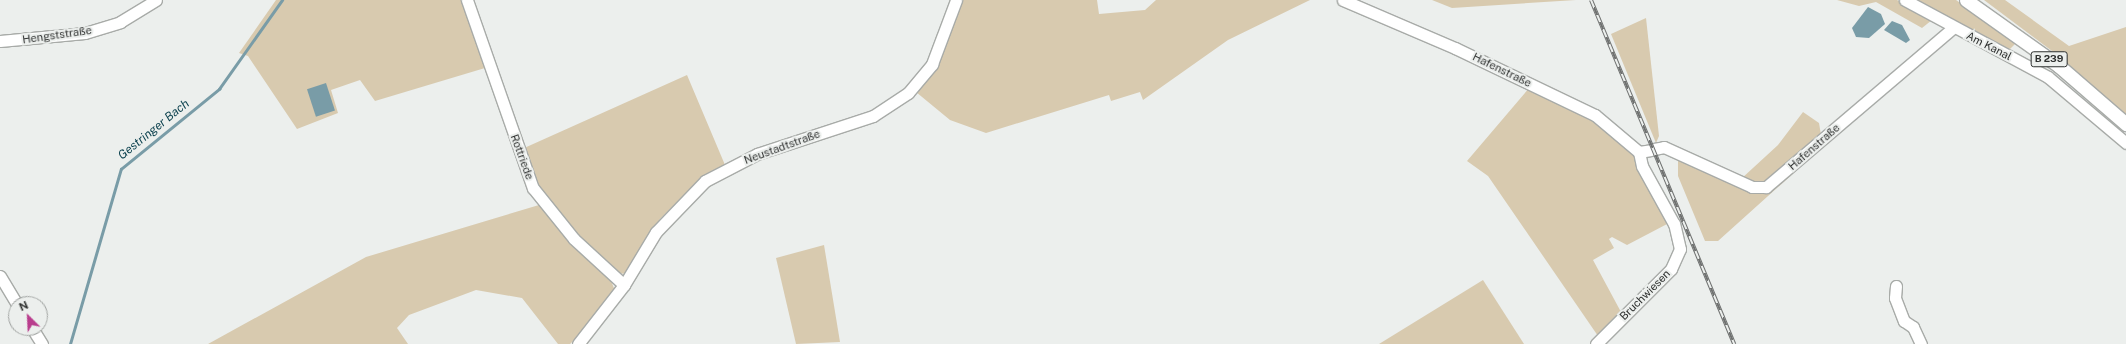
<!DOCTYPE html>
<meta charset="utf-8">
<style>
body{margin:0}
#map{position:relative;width:2126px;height:344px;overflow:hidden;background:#ecefed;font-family:"Public Sans",sans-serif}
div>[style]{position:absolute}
.green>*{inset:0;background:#d8caaf}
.water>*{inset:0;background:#799ca7;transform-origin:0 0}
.stream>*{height:2.5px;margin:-1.25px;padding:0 1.25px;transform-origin:1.25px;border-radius:1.25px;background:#799ca7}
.roads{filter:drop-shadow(1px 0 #a8aba8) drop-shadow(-1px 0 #a8aba8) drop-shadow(0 1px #a8aba8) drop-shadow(0 -1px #a8aba8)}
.minor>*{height:11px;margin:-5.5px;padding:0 5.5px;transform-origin:5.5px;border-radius:5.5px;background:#fff}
.major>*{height:13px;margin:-6.5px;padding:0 6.5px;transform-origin:6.5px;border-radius:6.5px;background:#fff}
.rail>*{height:4px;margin-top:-2px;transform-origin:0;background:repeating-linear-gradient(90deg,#ecefed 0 8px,#6e706f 0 16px);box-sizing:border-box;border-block:1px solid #6e706f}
span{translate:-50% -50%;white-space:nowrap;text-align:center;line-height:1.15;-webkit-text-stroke:4px #ecefed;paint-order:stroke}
.shield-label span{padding:1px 3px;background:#ecefed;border:1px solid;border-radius:3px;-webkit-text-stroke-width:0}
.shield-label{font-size:10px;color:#2e302f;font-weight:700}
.street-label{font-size:11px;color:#2e302f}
.water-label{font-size:12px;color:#093f4c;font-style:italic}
.north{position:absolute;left:8px;top:296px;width:40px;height:40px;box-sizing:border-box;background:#ecefed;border:1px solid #a0a3a1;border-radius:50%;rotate:336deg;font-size:11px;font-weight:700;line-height:16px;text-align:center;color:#2e302f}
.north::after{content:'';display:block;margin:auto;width:14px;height:18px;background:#b93d8d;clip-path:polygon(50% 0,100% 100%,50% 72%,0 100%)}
</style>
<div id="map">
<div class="green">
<i style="clip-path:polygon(276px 0,465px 0,485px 68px,375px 101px,360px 80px,331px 90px,338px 113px,297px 129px,248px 56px,239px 53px)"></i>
<i style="clip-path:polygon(962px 0,1097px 0,1099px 14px,1145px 10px,1156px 0,1310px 0,1228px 40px,1143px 100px,1140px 92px,1111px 101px,1109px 95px,986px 133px,950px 120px,916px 92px,935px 67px)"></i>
<i style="clip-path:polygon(1432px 0,1576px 0,1452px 8px)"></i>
<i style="clip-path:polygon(1837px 0,1897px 0,1932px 20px,1922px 28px,1876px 2px,1859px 6px)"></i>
<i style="clip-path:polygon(1912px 0,1956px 0,2017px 42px,2010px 49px,1954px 24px)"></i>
<i style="clip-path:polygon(1984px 0,2005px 0,2069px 46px,2126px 27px,2126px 115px,2060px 57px)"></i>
<i style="clip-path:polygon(1646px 18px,1659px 136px,1656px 143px,1611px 34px)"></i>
<i style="clip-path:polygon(687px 75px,725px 165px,699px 180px,660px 219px,627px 274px,616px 273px,578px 237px,531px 180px,522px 149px)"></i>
<i style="clip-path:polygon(1530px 87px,1595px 118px,1629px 146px,1669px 223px,1627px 245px,1612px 237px,1609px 239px,1614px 248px,1593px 260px,1621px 312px,1598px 336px,1488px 176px,1467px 161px)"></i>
<i style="clip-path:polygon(1803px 112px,1819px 123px,1821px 135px,1796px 171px,1718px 241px,1705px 241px,1678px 176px,1678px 159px,1741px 179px,1778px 145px)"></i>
<i style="clip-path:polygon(539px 205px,610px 278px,615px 291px,594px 321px,570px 344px,558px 344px,522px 298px,476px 290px,409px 315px,397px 328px,408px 344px,208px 344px,366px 257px)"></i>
<i style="clip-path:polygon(824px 245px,840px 342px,796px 344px,776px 258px)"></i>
<i style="clip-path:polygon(1483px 280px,1524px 344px,1379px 344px)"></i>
</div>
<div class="water">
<i style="clip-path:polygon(1868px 7px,1881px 14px,1885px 24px,1869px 38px,1856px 37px,1852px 28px)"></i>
<i style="clip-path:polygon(1892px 21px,1902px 25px,1910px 40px,1906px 43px,1884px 30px)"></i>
<i style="left:326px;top:83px;width:29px;height:20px;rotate:72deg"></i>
</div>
<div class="stream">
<i style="left:70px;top:344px;width:182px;rotate:-73.8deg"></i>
<i style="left:121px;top:169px;width:127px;rotate:-39.2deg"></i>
<i style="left:219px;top:89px;width:109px;rotate:-54.7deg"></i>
</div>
<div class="roads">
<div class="minor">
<i style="left:467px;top:0;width:199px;rotate:70.7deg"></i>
<i style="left:533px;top:188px;width:65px;rotate:51.2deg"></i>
<i style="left:574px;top:239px;width:68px;rotate:42.6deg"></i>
<i style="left:1343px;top:0;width:122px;rotate:23.2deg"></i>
<i style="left:1455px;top:48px;width:155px;rotate:25.6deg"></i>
<i style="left:1595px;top:115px;width:57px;rotate:40.1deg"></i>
<i style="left:1639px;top:152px;width:12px;rotate:-9deg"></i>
<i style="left:1905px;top:0;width:162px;rotate:28.3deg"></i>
<i style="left:2048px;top:77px;width:102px;rotate:40.2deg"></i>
<i style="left:0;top:41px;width:85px;rotate:-5.4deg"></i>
<i style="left:85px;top:33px;width:37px;rotate:-17deg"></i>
<i style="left:120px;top:22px;width:42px;rotate:-31.4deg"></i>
<i style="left:1654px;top:149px;width:10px;rotate:-11deg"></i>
<i style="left:1664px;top:147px;width:97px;rotate:24.4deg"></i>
<i style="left:1752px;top:187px;width:14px"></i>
<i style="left:1766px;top:187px;width:245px;rotate:-40.4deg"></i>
<i style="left:0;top:276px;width:33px;rotate:59deg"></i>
<i style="left:1896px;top:286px;width:12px;rotate:95deg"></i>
<i style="left:1895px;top:298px;width:25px;rotate:69deg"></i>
<i style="left:1904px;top:321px;width:11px;rotate:34deg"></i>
<i style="left:1913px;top:327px;width:19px;rotate:65deg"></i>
<i style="left:32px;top:328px;width:19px;rotate:58deg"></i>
<i style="left:578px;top:344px;width:75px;rotate:-52.1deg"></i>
<i style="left:624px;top:285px;width:62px;rotate:-58.9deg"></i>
<i style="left:656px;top:232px;width:71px;rotate:-46.1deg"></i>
<i style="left:705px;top:181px;width:59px;rotate:-27.4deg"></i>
<i style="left:757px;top:154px;width:122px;rotate:-18.1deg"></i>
<i style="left:873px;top:116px;width:42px;rotate:-33.3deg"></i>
<i style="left:908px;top:93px;width:38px;rotate:-50deg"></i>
<i style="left:932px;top:64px;width:68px;rotate:-69.4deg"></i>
<i style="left:1596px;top:344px;width:106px;rotate:-45deg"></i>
<i style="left:1671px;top:269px;width:22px;rotate:-66deg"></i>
<i style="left:1680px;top:249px;width:26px;rotate:-103deg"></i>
<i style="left:1674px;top:224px;width:66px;rotate:-118.9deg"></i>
<i style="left:1642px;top:166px;width:14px;rotate:-102deg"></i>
</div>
<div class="major">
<i style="left:1966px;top:0;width:114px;rotate:35.4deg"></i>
<i style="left:2059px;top:66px;width:89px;rotate:40.9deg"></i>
</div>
</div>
<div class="rail">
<i style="left:1591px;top:0;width:373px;rotate:67.4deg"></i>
</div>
<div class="shield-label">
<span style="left:2049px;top:59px">B 239</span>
</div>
<div class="street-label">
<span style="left:57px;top:35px;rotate:-8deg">Hengststraße</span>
<span style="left:1989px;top:46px;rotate:27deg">Am Kanal</span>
<span style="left:1502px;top:70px;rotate:26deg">Hafenstraße</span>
<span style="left:782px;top:147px;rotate:-20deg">Neustadtstraße</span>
<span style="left:1814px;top:147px;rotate:-41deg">Hafenstraße</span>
<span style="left:522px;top:157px;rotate:70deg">Rottriede</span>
<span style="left:1645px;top:295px;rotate:-45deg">Bruchwiesen</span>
</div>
<div class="water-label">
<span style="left:154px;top:130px;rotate:-39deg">Gestringer Bach</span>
</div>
<div class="north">N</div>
</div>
